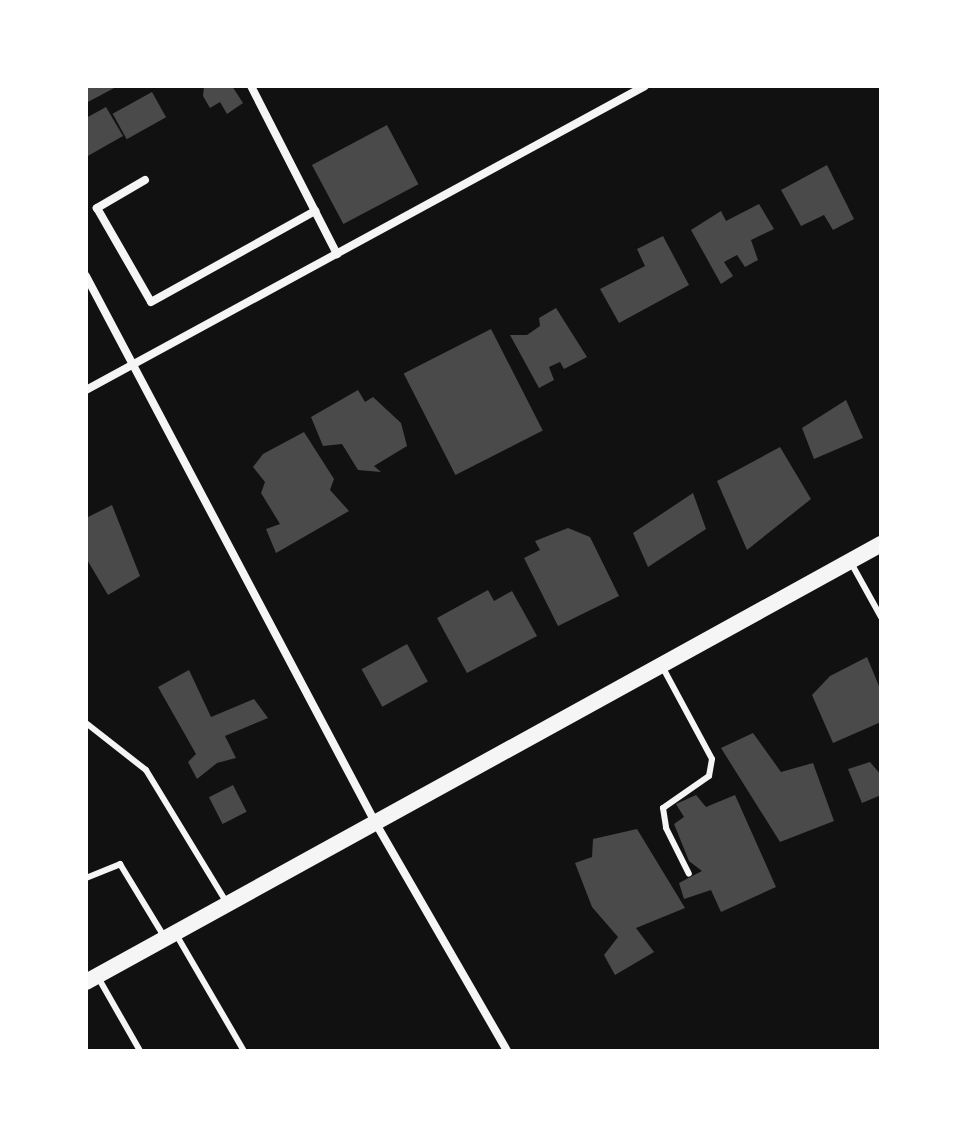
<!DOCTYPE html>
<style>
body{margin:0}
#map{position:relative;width:967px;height:1137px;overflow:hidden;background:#111;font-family:"Fira Sans",sans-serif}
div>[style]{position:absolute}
.building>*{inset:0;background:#4a4a4a;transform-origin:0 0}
.service>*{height:6px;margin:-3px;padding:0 3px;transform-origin:3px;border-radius:3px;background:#f5f5f5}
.minor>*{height:8px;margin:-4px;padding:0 4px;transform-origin:4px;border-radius:4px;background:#f5f5f5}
.secondary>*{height:16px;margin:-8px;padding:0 8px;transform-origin:8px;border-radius:8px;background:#f5f5f5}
span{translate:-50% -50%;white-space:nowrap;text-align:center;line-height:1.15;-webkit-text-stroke:7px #fff;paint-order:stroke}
.frame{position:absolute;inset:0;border:88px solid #fff;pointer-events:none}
</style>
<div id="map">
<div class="building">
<i style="clip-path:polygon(86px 86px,118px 86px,86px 103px)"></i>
<i style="clip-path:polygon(204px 86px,232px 86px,243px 103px,227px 114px,220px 102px,210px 108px,203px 96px)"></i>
<i style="left:152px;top:92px;width:29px;height:45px;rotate:61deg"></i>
<i style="clip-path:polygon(106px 107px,123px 136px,86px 157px,86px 118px)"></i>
<i style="left:387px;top:125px;width:67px;height:85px;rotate:62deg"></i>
<i style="clip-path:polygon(827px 165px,854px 219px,833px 230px,824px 215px,801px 226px,781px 190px)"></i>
<i style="clip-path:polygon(759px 204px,774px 229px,751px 240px,758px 260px,745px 267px,737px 255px,724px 262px,733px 276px,721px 284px,691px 230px,721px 211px,726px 221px)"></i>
<i style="clip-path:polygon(663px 236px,689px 285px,619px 323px,600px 289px,645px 266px,637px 249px)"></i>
<i style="clip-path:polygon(556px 308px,587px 357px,564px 369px,560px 362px,549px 367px,554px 380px,539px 388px,510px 335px,527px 335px,540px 326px,539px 318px)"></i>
<i style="left:491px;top:329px;width:114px;height:98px;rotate:63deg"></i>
<i style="clip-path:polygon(358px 390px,365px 402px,373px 397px,401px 423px,407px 446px,374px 466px,381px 472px,358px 470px,342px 444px,323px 446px,311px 417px)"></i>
<i style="clip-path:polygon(846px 400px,863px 438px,814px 459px,802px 428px)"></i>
<i style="clip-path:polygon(304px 432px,334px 479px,330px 490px,349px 511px,276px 553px,266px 529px,280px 524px,261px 493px,265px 482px,253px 467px,263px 454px)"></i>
<i style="clip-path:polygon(780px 447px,811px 499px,747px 550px,717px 481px)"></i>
<i style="clip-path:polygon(693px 493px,706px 529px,648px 567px,633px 533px)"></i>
<i style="clip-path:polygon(112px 505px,140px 576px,108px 595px,86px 558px,86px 518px)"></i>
<i style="clip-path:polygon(568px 528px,590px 537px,619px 596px,558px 626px,524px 558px,540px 550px,535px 541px)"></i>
<i style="clip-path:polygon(488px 590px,494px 601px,512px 591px,537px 636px,467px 673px,437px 618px)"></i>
<i style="left:407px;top:644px;width:43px;height:52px;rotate:61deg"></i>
<i style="clip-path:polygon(867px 657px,881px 691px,881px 722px,833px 743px,812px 695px,830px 676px)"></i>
<i style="clip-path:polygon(189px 670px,211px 717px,254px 699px,268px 718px,225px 736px,236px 758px,217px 763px,197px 779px,188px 762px,196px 754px,158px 687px)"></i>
<i style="clip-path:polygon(753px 733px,781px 772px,813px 763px,834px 821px,780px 842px,721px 748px)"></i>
<i style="clip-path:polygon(870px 762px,881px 775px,881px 795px,862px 803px,848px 769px)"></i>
<i style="left:233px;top:785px;width:30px;height:27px;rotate:63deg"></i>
<i style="clip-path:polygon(696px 795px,706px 807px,735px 795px,776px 887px,721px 912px,711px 890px,684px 899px,679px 883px,702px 871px,689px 861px,674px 824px,684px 817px,676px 804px)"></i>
<i style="clip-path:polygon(637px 829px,685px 908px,636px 928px,654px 952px,615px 975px,604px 955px,618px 937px,592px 907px,575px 863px,592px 857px,593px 839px)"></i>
</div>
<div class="service">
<i style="left:850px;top:561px;width:64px;rotate:61deg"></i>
<i style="left:663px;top:668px;width:103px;rotate:61.7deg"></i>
<i style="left:712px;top:759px;width:17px;rotate:100deg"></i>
<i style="left:709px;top:776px;width:56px;rotate:145.2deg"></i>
<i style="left:663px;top:808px;width:20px;rotate:81deg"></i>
<i style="left:666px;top:828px;width:51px;rotate:63.4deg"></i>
<i style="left:86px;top:723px;width:76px;rotate:38.1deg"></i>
<i style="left:146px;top:770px;width:156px;rotate:58.7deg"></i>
<i style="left:86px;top:878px;width:37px;rotate:-22deg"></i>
<i style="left:120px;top:864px;width:87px;rotate:58.7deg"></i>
<i style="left:177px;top:936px;width:133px;rotate:59.8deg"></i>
<i style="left:99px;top:979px;width:83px;rotate:60.3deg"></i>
</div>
<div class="minor">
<i style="left:251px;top:86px;width:189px;rotate:62.9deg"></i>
<i style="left:145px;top:180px;width:56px;rotate:149.7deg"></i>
<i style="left:97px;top:208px;width:108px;rotate:60.1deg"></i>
<i style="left:151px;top:302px;width:188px;rotate:-29deg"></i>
<i style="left:86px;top:276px;width:618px;rotate:62.11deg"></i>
<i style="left:375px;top:822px;width:264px;rotate:60deg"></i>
<i style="left:86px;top:390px;width:636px;rotate:-28.54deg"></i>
</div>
<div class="secondary">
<i style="left:86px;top:982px;width:908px;rotate:-28.85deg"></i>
</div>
<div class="frame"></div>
</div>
